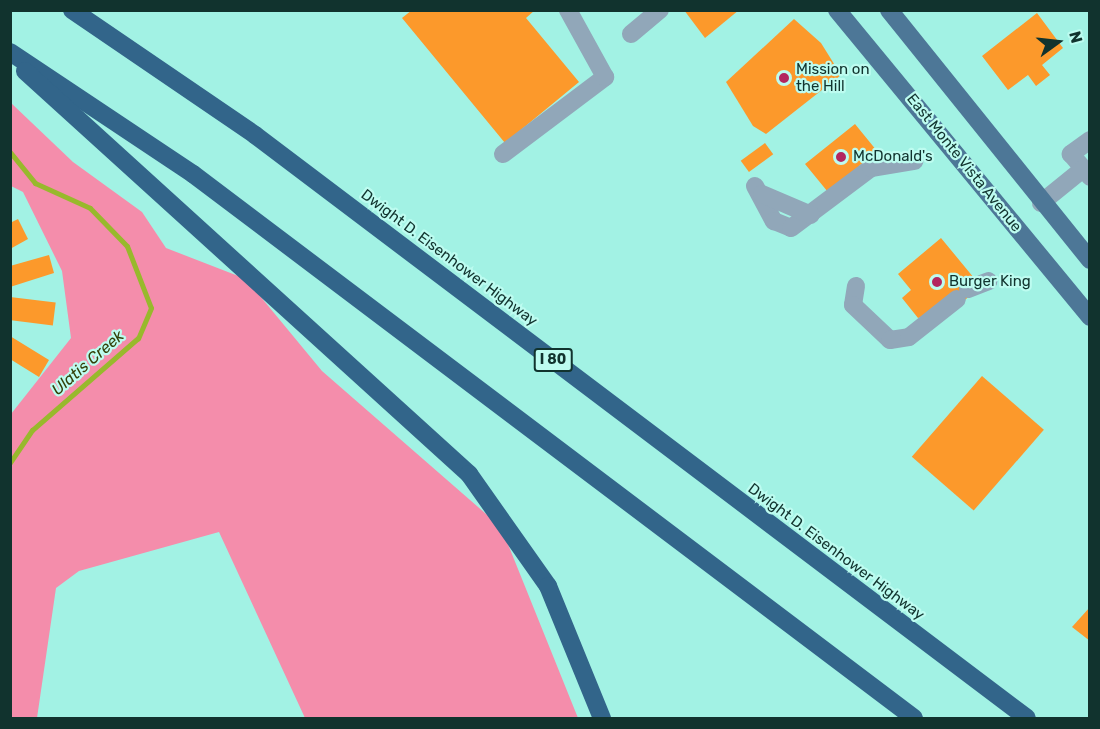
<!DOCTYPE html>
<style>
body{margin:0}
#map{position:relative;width:1100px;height:729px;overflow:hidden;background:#a2f2e4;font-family:Rubik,sans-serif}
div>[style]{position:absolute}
.green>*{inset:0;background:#f48dab}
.stream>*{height:5px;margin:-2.5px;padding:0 2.5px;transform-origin:2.5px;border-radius:2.5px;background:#98b92c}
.building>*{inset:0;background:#fc992b;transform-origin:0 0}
.minor>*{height:18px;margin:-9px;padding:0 9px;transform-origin:9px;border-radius:9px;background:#91a7b9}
.major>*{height:18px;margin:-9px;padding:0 9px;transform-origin:9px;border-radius:9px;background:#4d7797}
.highway>*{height:18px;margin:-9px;padding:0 9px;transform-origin:9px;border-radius:9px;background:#32658a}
.dots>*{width:16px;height:16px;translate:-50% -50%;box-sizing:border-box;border:3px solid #bdfcf0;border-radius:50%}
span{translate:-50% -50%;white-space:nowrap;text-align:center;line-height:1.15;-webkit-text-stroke:4.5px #bdfcf0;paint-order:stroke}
.shield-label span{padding:2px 4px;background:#bdfcf0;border:2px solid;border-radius:4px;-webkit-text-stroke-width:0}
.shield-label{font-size:14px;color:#11332e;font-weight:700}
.poi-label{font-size:15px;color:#11332e}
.left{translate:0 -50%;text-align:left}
.street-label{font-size:15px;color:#11332e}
.water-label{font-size:16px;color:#334008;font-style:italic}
.frame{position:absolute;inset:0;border:12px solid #11332e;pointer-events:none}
.north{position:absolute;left:1028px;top:12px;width:60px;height:60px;-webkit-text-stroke:4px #bdfcf0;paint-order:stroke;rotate:75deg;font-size:16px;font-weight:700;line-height:24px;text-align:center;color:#11332e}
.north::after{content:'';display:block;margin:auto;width:21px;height:27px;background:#11332e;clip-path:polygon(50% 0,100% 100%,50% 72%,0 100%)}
</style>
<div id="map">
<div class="green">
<i style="clip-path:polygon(10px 102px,73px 162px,142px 212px,166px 248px,246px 279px,322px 371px,501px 527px,578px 718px,305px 718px,219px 532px,79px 571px,56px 588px,37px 718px,11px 718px,11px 414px,71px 338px,62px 271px,23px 192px,11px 186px)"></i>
</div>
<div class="stream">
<i style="left:10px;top:152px;width:40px;rotate:51deg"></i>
<i style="left:35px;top:183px;width:60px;rotate:24.4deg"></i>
<i style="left:90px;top:208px;width:53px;rotate:45.8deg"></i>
<i style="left:127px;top:246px;width:66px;rotate:68.8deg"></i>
<i style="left:151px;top:308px;width:33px;rotate:113deg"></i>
<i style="left:138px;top:338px;width:140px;rotate:139deg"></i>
<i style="left:32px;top:430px;width:40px;rotate:124deg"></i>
</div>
<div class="building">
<i style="clip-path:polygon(412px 10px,535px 10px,526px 18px,579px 82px,505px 143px,402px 18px)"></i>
<i style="clip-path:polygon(684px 10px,739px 10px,705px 38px)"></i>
<i style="clip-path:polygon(1037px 13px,1063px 48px,1042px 65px,1050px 75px,1036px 86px,1028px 75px,1008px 90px,982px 56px)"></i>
<i style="clip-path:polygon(794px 19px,821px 43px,841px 75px,766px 134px,753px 126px,726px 82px)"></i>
<i style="clip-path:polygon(855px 124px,877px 151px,859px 166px,863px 171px,832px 197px,805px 164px)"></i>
<i style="left:765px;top:143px;width:14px;height:30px;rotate:54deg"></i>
<i style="clip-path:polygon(18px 219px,28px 239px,10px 249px,10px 223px)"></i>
<i style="clip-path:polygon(941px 238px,974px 278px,972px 294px,960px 304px,918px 318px,902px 298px,911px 290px,898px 274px)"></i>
<i style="clip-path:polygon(49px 255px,54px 273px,10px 287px,10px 266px)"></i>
<i style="left:10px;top:297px;width:46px;height:23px;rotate:7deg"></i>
<i style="clip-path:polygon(10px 336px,49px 360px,39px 377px,10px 359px)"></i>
<i style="left:982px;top:376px;width:82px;height:107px;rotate:41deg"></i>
<i style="clip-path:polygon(1090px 607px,1090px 641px,1072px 627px)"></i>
</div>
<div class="minor">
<i style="left:631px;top:34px;width:38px;rotate:-40deg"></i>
<i style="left:1090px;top:140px;width:24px;rotate:144deg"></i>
<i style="left:1071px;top:154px;width:30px;rotate:50deg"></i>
<i style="left:503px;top:154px;width:128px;rotate:-37deg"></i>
<i style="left:605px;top:77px;width:77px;rotate:-118.9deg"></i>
<i style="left:755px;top:186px;width:40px;rotate:62deg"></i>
<i style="left:774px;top:221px;width:18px;rotate:22deg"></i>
<i style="left:791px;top:228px;width:100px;rotate:-36.9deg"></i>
<i style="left:871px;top:168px;width:44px;rotate:-9.2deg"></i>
<i style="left:762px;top:194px;width:53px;rotate:23.2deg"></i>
<i style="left:1041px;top:203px;width:54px;rotate:-39deg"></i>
<i style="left:856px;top:286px;width:19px;rotate:99deg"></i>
<i style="left:853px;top:305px;width:51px;rotate:43.4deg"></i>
<i style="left:890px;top:340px;width:19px;rotate:-9deg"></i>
<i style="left:909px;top:337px;width:61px;rotate:-38.4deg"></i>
<i style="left:968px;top:289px;width:22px;rotate:-21deg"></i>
</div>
<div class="major">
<i style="left:837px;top:10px;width:398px;rotate:50.5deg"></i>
<i style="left:889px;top:10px;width:321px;rotate:51.2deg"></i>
</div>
<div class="highway">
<i style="left:72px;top:10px;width:222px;rotate:34.3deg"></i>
<i style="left:255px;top:135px;width:967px;rotate:37.06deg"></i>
<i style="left:10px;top:52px;width:220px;rotate:33.7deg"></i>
<i style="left:193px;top:174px;width:903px;rotate:37.03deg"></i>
<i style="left:25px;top:71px;width:600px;rotate:42.23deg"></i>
<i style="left:469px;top:474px;width:137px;rotate:54.8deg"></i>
<i style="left:548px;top:586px;width:143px;rotate:67.8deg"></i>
</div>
<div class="dots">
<i style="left:784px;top:78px;background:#b3265f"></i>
<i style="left:841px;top:157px;background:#b3265f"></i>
<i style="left:937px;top:282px;background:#b3265f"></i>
</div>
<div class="shield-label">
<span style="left:553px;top:360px">I 80</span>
</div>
<div class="poi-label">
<span class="left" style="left:796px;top:78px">Mission on<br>the Hill</span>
<span class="left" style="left:853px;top:157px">McDonald's</span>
<span class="left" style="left:949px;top:282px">Burger King</span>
</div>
<div class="street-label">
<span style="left:964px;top:163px;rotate:51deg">East Monte Vista Avenue</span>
<span style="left:449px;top:258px;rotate:37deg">Dwight D. Eisenhower Highway</span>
<span style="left:836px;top:552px;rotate:37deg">Dwight D. Eisenhower Highway</span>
</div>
<div class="water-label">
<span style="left:88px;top:363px;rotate:-41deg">Ulatis Creek</span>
</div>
<div class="frame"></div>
<div class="north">N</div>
</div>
